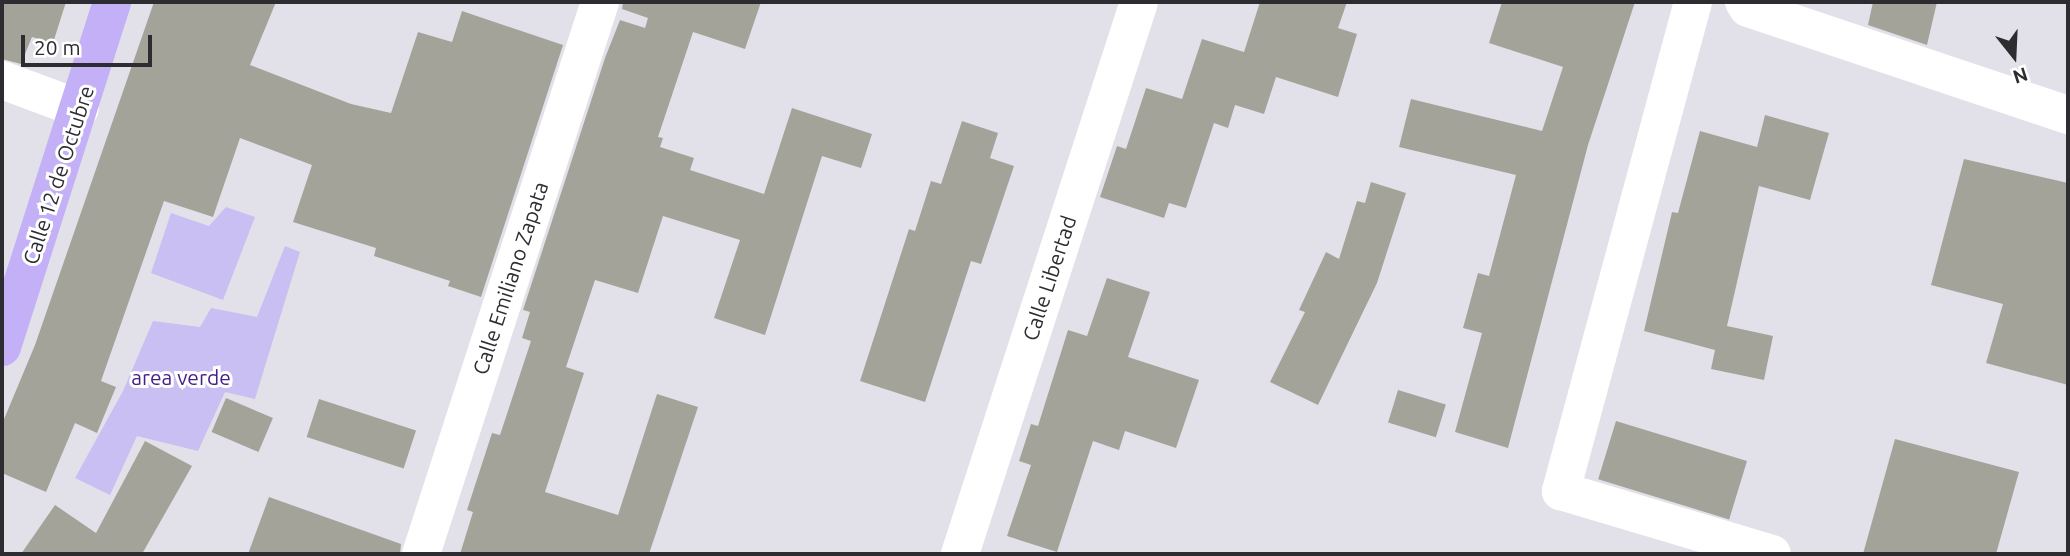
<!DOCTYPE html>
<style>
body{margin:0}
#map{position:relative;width:2070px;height:556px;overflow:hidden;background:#e2e1ea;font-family:Ubuntu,sans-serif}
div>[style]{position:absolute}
.green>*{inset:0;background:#c9bff3}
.building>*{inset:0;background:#a4a39a;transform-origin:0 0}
.minor>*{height:38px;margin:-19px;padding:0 19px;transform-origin:19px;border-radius:19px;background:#fff}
.major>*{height:38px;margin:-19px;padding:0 19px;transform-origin:19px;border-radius:19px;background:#c3b0f7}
span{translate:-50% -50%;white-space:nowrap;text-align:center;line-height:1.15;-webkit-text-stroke:6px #fff;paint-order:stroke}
.street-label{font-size:21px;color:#2d2c30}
.park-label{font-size:21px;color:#462087}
.frame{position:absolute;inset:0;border:4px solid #2d2c30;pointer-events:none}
.north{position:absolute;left:1979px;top:21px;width:70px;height:70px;-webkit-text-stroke:5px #fff;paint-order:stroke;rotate:162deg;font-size:19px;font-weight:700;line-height:28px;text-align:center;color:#2d2c30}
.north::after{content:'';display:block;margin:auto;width:24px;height:32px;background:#2d2c30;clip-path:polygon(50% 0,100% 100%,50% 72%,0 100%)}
.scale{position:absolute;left:21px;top:35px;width:131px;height:32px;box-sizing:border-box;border:4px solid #2d2c30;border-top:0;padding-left:9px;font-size:21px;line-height:24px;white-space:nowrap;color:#2d2c30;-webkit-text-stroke:5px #fff;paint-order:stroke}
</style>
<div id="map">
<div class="green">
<i style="clip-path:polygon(226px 207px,255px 217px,223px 300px,151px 273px,171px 213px,209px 226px)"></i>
<i style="clip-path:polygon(285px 246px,300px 252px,255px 399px,225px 392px,198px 451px,137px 436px,110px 495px,75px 478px,123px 391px,153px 321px,200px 327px,211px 308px,257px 317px)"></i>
</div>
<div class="building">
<i style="clip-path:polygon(2px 2px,66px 2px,53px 43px,32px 37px,21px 64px,2px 59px)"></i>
<i style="clip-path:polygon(154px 2px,276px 2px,250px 65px,351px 104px,391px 113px,418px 32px,452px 42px,462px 11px,563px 45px,481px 297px,448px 286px,450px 281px,374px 256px,376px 248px,293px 222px,312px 165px,240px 138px,213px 217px,164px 201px,101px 381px,116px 387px,97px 433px,75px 423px,46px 492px,2px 473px,2px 424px,35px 345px)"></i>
<i style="clip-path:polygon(623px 2px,761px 2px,745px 49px,693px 32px,658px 137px,663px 138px,660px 147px,694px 158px,690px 170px,764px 194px,792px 108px,872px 134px,861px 168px,822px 156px,765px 335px,714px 318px,740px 240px,663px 216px,638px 293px,595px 280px,566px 367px,584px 373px,545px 492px,618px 515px,657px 394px,698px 407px,649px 554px,460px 554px,473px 512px,467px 510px,492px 433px,500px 435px,531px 341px,522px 338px,530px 312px,523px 310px,605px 58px,620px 20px,645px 28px,648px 18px,622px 9px)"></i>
<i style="clip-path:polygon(1260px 2px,1347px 2px,1338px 28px,1357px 34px,1338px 97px,1276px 77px,1264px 114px,1235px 105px,1228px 128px,1214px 123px,1186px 208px,1169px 203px,1164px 218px,1100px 197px,1117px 146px,1126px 149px,1146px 88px,1182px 99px,1202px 39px,1244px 52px)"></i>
<i style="clip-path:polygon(1502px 2px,1635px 2px,1588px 145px,1508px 448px,1455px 432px,1482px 333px,1463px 328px,1478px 273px,1489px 276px,1516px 175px,1399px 147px,1411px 99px,1542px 131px,1563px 67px,1489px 43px)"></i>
<i style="clip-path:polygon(1873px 2px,1937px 2px,1927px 45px,1868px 25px)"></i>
<i style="clip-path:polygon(1765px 115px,1829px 133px,1810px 200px,1759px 186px,1727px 326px,1773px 336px,1764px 380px,1711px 369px,1715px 350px,1644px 331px,1672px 212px,1678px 213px,1700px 131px,1757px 147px)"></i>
<i style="clip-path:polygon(962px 121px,998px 133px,990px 158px,1014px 166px,981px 264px,971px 261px,925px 402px,860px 381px,909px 229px,915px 231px,931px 181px,941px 184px)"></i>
<i style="clip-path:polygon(1964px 159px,2068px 183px,2068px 385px,1986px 363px,2003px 304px,1931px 285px)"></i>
<i style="clip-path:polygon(1371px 182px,1406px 193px,1377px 283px,1318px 405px,1270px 382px,1305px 312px,1299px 310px,1326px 252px,1339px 259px,1357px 201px,1365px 203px)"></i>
<i style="clip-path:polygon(1107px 278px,1150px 292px,1128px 357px,1199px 380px,1176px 448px,1125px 431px,1119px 450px,1093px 441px,1057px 552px,1007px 536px,1031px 465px,1019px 461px,1031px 424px,1038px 426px,1068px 330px,1087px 336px)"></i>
<i style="left:1398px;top:390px;width:50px;height:34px;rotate:17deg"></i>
<i style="left:226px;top:398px;width:51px;height:37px;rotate:23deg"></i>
<i style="left:319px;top:399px;width:102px;height:40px;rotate:18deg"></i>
<i style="left:1616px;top:421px;width:137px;height:61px;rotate:17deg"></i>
<i style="clip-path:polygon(1895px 439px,2019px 472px,1996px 554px,1863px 554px)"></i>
<i style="clip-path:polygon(145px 441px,192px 466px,142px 554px,21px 554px,55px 505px,96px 533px)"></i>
<i style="clip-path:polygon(269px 497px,401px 544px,400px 554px,248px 554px)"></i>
</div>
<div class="minor">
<i style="left:1693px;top:2px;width:507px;rotate:105.11deg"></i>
<i style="left:1561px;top:491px;width:220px;rotate:16.6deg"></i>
<i style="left:1744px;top:2px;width:7px;rotate:56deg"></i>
<i style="left:1748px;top:8px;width:337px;rotate:18.5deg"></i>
<i style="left:2px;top:80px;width:83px;rotate:20.4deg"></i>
<i style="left:421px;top:554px;width:580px;rotate:-72.03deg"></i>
<i style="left:960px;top:554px;width:580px;rotate:-72.03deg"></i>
</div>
<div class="major">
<i style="left:2px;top:347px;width:362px;rotate:-72.3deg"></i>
</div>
<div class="street-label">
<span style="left:58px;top:175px;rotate:-72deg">Calle 12 de Octubre</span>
<span style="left:510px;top:278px;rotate:-72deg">Calle Emiliano Zapata</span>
<span style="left:1049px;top:278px;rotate:-72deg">Calle Libertad</span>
</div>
<div class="park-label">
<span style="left:181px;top:377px">area verde</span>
</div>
<div class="frame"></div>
<div class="north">N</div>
<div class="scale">20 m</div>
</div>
